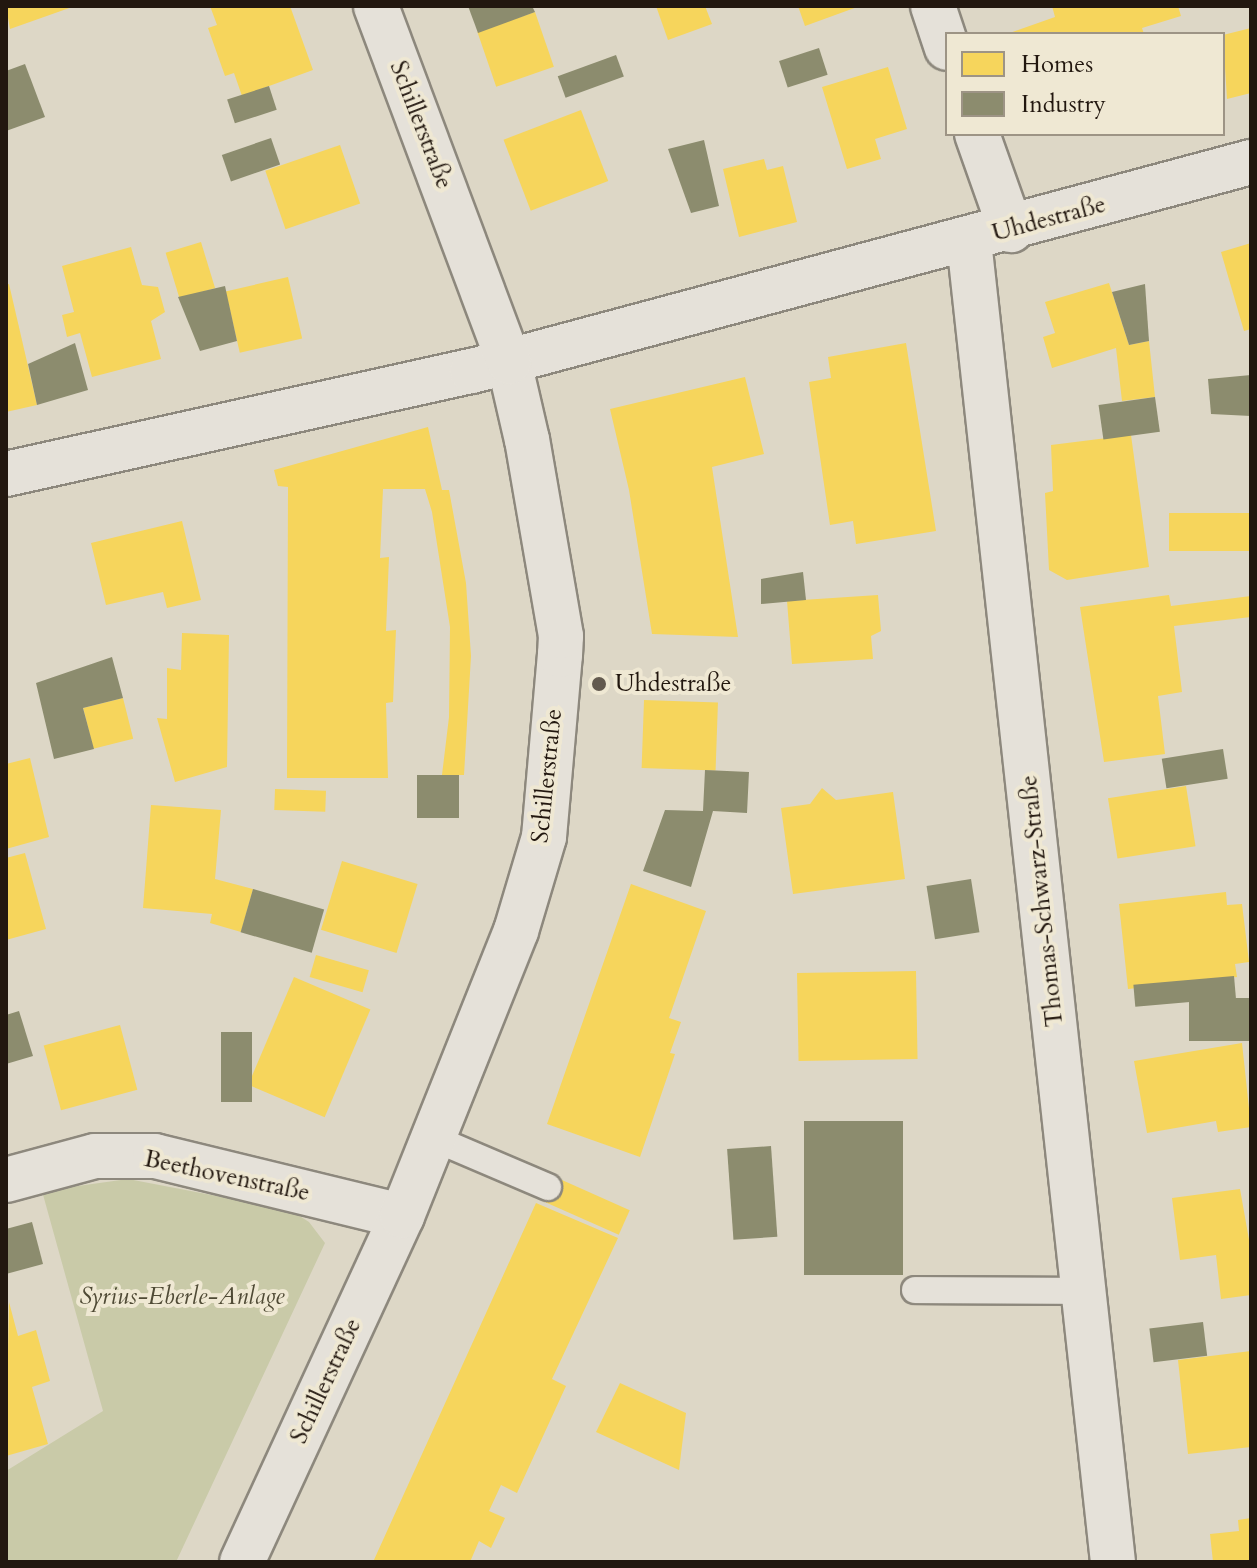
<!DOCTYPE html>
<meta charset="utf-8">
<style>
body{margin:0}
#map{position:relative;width:1257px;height:1568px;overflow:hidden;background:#ddd7c6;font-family:Cardo,serif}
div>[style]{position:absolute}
.green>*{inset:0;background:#c9caa8}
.homes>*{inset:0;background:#f6d55c;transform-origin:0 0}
.industry>*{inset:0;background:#8c8c6e;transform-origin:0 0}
.roads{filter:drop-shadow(2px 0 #8d887d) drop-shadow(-2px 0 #8d887d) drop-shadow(0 2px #8d887d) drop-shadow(0 -2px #8d887d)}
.lane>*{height:26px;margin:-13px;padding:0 13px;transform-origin:13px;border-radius:13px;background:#e5e1d9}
.street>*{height:44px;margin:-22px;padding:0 22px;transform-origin:22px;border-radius:22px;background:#e5e1d9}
.secondary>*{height:44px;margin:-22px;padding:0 22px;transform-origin:22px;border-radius:22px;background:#e5e1d9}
.dots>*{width:22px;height:22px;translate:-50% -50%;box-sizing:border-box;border:4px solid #efe8d3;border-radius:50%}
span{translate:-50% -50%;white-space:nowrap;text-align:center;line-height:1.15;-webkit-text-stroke:8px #efe8d3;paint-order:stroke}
.street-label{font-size:24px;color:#22170f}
.poi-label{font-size:24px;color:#22170f}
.left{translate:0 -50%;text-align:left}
.park-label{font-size:24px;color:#4f4a35;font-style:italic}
.frame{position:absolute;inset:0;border:8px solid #22170f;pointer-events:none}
.legend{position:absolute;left:945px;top:32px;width:280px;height:104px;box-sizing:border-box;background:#efe8d3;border:2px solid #9d9485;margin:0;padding:10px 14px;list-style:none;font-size:24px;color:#22170f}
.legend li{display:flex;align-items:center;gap:16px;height:40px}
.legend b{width:40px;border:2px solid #9d9485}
</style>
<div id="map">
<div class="green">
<i style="clip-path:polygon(128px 1179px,290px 1210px,309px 1222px,325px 1243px,176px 1562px,6px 1562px,6px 1471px,103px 1411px,42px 1191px)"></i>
</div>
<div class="homes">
<i style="clip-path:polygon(6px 6px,75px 6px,10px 29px)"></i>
<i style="clip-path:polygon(210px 6px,290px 6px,313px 70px,242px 96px,234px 73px,225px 76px,208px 28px,217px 25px)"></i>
<i style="clip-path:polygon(656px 6px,705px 6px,712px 24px,668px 40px)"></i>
<i style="clip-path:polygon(798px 6px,860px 6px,805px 26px)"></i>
<i style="clip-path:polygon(1052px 6px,1178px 6px,1181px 16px,1142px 28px,1144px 34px,1007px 34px,1055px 17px)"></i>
<i style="left:535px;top:12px;width:58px;height:61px;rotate:71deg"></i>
<i style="clip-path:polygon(1251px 28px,1251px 93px,1227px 99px,1223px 35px)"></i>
<i style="clip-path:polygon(888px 67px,907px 129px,875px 139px,881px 159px,847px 169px,822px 87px)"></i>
<i style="left:581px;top:110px;width:76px;height:83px;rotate:69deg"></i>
<i style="left:340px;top:145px;width:62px;height:79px;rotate:71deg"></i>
<i style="clip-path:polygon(764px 159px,767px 170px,783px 166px,797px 222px,739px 237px,723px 169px)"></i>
<i style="left:201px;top:242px;width:48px;height:37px;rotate:73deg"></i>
<i style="clip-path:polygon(1251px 243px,1251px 329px,1244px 331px,1221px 252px)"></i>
<i style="clip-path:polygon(131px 247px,142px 285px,158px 287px,165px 312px,151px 321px,161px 359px,92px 377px,80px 333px,67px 337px,62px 315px,74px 312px,62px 266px)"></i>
<i style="left:288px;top:277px;width:63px;height:64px;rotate:77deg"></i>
<i style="clip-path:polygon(1109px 283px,1129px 345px,1149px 341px,1155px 397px,1122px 401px,1116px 348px,1052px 368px,1043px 337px,1055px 333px,1045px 302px)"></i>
<i style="clip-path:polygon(9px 284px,37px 405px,6px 412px,6px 285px)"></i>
<i style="clip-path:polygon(906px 343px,936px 531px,856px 544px,853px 521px,830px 525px,809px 382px,831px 378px,828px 357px)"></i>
<i style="clip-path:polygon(745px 377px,764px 454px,712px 467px,738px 637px,652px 634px,629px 490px,610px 409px)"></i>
<i style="clip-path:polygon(428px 427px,442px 490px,449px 490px,466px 583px,471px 656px,464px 775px,442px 775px,449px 717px,450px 627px,432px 512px,425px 489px,383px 489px,380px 558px,389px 557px,386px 631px,396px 630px,393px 702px,386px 703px,388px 778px,287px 778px,288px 487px,278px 486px,274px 470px)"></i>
<i style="clip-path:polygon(1131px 435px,1149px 567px,1067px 580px,1049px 570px,1045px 493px,1053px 491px,1051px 445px)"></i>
<i style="left:1251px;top:513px;width:38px;height:82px;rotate:90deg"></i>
<i style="clip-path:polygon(182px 521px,201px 600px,167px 608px,163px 592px,106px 605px,91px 543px)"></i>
<i style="clip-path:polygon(878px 595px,881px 631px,871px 636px,873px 659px,792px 664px,787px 601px)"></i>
<i style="clip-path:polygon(1169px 595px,1171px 606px,1251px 596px,1251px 617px,1174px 626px,1182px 692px,1158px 696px,1165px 754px,1104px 762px,1080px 607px)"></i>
<i style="clip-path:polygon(182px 633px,229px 635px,227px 767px,175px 782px,157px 718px,167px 719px,167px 668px,181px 670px)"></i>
<i style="left:123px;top:698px;width:42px;height:41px;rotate:76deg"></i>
<i style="left:644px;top:700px;width:74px;height:68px;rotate:2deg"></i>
<i style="clip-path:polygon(30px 758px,49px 837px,6px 849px,6px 764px)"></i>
<i style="left:1186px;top:786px;width:61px;height:79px;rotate:81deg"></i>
<i style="clip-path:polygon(822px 788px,836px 800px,893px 792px,905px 879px,793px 894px,781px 808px,810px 804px)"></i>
<i style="left:275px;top:789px;width:51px;height:21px;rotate:2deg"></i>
<i style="clip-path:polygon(151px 805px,221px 810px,215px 879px,253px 889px,241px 932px,210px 923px,212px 914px,143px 908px)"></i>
<i style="clip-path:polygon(25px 853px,46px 929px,6px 940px,6px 858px)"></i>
<i style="left:342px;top:861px;width:79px;height:72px;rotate:17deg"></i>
<i style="clip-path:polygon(631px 884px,706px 911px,669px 1018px,681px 1022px,670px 1053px,675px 1054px,640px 1157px,547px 1124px)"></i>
<i style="clip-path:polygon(1226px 892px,1227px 905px,1242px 904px,1249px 962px,1235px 964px,1237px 977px,1128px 989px,1119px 904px)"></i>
<i style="left:316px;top:955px;width:55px;height:23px;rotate:16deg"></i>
<i style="left:916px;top:971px;width:88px;height:119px;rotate:89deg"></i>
<i style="left:294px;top:977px;width:83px;height:117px;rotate:23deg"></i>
<i style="left:120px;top:1025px;width:67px;height:79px;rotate:75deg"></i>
<i style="clip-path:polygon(1242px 1043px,1251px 1127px,1218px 1132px,1216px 1121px,1147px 1133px,1134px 1061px)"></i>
<i style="left:553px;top:1176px;width:84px;height:27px;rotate:24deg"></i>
<i style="clip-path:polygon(1240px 1189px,1251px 1251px,1251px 1295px,1221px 1299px,1216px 1255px,1180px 1260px,1172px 1198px)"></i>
<i style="clip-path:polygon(536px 1203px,618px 1238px,552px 1379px,566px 1386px,517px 1493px,501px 1485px,489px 1511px,505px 1518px,491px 1548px,479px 1541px,470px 1562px,373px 1562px)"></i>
<i style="clip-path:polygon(9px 1302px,18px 1336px,36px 1330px,50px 1381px,32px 1387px,48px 1444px,6px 1456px)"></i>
<i style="clip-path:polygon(1251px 1351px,1251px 1447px,1188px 1454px,1178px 1360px)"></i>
<i style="clip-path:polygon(620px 1383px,686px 1413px,679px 1470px,596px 1432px)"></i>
<i style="clip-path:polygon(1251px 1518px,1251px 1562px,1213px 1562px,1210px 1534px,1239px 1531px,1238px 1520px)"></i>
</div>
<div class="industry">
<i style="clip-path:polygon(468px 6px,532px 6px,535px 12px,478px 33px)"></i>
<i style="left:819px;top:48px;width:28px;height:42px;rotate:72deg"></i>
<i style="left:616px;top:55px;width:23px;height:62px;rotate:70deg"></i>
<i style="clip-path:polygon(25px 64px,45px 117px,6px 131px,6px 71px)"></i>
<i style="left:269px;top:86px;width:25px;height:44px;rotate:72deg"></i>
<i style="left:271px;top:138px;width:28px;height:52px;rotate:71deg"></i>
<i style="clip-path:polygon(704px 140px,719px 206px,691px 213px,668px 149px)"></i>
<i style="clip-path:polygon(1145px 284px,1149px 341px,1129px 345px,1112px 292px)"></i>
<i style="clip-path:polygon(225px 286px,237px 341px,200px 351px,178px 297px)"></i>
<i style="clip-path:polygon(75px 343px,88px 390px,37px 405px,28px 364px)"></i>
<i style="clip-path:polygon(1251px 375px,1251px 416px,1211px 414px,1208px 379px)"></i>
<i style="left:1155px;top:397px;width:35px;height:57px;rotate:82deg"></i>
<i style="clip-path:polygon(803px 572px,806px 600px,761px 604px,761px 579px)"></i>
<i style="clip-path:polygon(112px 657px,123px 698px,83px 708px,94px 749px,54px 759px,36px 683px)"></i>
<i style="left:1223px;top:749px;width:30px;height:62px;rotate:81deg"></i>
<i style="clip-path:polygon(705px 770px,749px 772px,747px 813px,713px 811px,691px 887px,643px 871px,665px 810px,703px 811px)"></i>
<i style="left:417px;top:775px;width:42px;height:43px"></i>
<i style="left:971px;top:879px;width:54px;height:45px;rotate:81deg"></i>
<i style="left:253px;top:889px;width:74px;height:45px;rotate:16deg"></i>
<i style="left:1234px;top:976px;width:22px;height:101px;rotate:85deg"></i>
<i style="left:1251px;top:998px;width:43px;height:62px;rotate:90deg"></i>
<i style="clip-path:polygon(19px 1011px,33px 1056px,6px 1064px,6px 1015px)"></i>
<i style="left:221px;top:1032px;width:31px;height:70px"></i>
<i style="left:804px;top:1121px;width:99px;height:154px"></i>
<i style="left:771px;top:1146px;width:91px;height:44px;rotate:86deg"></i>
<i style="clip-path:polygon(32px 1222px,43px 1264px,6px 1274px,6px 1229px)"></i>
<i style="left:1203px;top:1322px;width:34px;height:54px;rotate:83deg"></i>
</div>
<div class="roads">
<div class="lane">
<i style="left:433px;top:1138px;width:125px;rotate:23.1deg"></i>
<i style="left:915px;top:1290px;width:171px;rotate:0.3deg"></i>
</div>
<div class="street">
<i style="left:933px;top:6px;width:44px;rotate:71.6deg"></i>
<i style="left:977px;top:134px;width:102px;rotate:70.5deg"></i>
<i style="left:969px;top:241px;width:1329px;rotate:83.78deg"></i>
<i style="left:6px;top:474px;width:477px;rotate:-12.5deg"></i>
<i style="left:472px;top:371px;width:807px;rotate:-15.02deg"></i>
<i style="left:6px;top:1180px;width:92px;rotate:-15.1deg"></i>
<i style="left:95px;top:1156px;width:60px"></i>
<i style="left:155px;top:1156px;width:254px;rotate:13.7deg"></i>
</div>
<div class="secondary">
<i style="left:242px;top:1562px;width:381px;rotate:-65.2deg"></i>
<i style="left:402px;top:1216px;width:307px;rotate:-68.2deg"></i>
<i style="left:516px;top:931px;width:98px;rotate:-73.4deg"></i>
<i style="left:544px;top:837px;width:183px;rotate:-85deg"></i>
<i style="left:560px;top:655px;width:19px;rotate:-87deg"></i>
<i style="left:561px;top:636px;width:199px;rotate:-99.8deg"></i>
<i style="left:527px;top:440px;width:80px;rotate:-103deg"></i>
<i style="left:509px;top:362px;width:380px;rotate:-110.5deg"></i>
</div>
</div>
<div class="dots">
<i style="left:599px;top:684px;background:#635a4f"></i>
</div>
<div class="street-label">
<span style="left:421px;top:125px;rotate:69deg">Schillerstraße</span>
<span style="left:1049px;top:219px;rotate:-15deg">Uhdestraße</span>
<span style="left:547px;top:776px;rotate:-84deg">Schillerstraße</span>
<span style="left:1042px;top:901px;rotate:-96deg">Thomas-Schwarz-Straße</span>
<span style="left:227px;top:1176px;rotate:12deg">Beethovenstraße</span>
<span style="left:326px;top:1381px;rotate:-65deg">Schillerstraße</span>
</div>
<div class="poi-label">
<span class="left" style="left:615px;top:684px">Uhdestraße</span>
</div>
<div class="park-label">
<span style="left:182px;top:1297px">Syrius-Eberle-Anlage</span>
</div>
<div class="frame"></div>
<ul class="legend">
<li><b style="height:22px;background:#f6d55c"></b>Homes</li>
<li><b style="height:22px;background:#8c8c6e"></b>Industry</li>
</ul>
</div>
